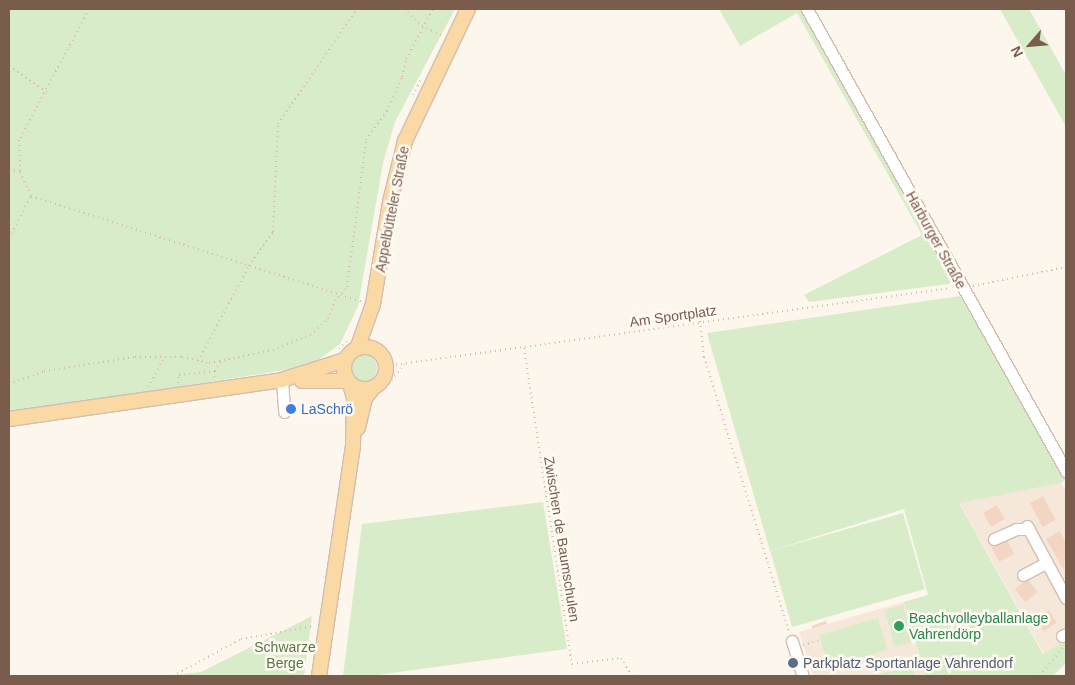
<!DOCTYPE html>
<meta charset="utf-8">
<style>
body{margin:0}
#map{position:relative;width:1075px;height:685px;overflow:hidden;background:#fdf6ec;font-family:Helvetica,sans-serif}
div>[style]{position:absolute}
.residential>*{inset:0;background:#f5e8da}
.green>*{inset:0;background:#d8ecc9;transform-origin:0 0}
.round{border-radius:50%}
.building>*{inset:0;background:#f3d5c3;transform-origin:0 0}
.path>*{height:2px;margin-top:-1px;transform-origin:0;background:repeating-linear-gradient(90deg,#d9b8a5 0 1px,transparent 0 5px)}
.roads{filter:drop-shadow(1px 0 #d1beb0) drop-shadow(-1px 0 #d1beb0) drop-shadow(0 1px #d1beb0) drop-shadow(0 -1px #d1beb0)}
.minor>*{height:11px;margin:-5.5px;padding:0 5.5px;transform-origin:5.5px;border-radius:5.5px;background:#fff}
.major>*{height:14px;margin:-7px;padding:0 7px;transform-origin:7px;border-radius:7px;background:#fbd9a5}
.major>.ring{margin:-7px;padding:0;box-sizing:content-box;background:none;border:14px solid #fbd9a5;border-radius:50%}
.dots>*{width:14px;height:14px;translate:-50% -50%;box-sizing:border-box;border:2px solid #fffaf3;border-radius:50%}
span{translate:-50% -50%;white-space:nowrap;text-align:center;line-height:1.15;-webkit-text-stroke:5px #fffaf3;paint-order:stroke}
.street-label{font-size:14px;color:#7a5c4d}
.shop-label{font-size:14px;color:#366cbe}
.left{translate:0 -50%;text-align:left}
.leisure-label{font-size:14px;color:#27864d}
.park-label{font-size:14px;color:#537a41}
.service-label{font-size:14px;color:#4e5e75}
.frame{position:absolute;inset:0;border:10px solid #7a5c4d;pointer-events:none}
.north{position:absolute;left:1005px;top:20px;width:50px;height:50px;-webkit-text-stroke:4px #fffaf3;paint-order:stroke;rotate:243deg;font-size:14px;font-weight:700;line-height:20px;text-align:center;color:#7a5c4d}
.north::after{content:'';display:block;margin:auto;width:18px;height:22px;background:#7a5c4d;clip-path:polygon(50% 0,100% 100%,50% 72%,0 100%)}
</style>
<div id="map">
<div class="residential">
<i style="clip-path:polygon(1061px 483px,1066px 491px,1066px 640px,1044px 654px,959px 502px)"></i>
<i style="clip-path:polygon(904px 602px,926px 676px,813px 676px,799px 632px)"></i>
</div>
<div class="green">
<i style="clip-path:polygon(9px 9px,455px 9px,395px 122px,383px 163px,358px 306px,340px 344px,310px 366px,9px 414px)"></i>
<i style="clip-path:polygon(719px 9px,800px 9px,952px 279px,949px 284px,809px 302px,804px 295px,922px 235px,797px 13px,740px 46px)"></i>
<i style="clip-path:polygon(1000px 9px,1029px 9px,1066px 75px,1066px 127px)"></i>
<i style="clip-path:polygon(960px 296px,1066px 479px,1061px 483px,959px 503px,1043px 654px,1066px 640px,1066px 663px,1053px 676px,926px 676px,904px 602px,928px 595px,904px 509px,770px 551px,707px 333px)"></i>
<i class="round" style="left:351px;top:355px;width:26px;height:26px"></i>
<i style="clip-path:polygon(543px 502px,567px 649px,370px 676px,343px 676px,362px 524px)"></i>
<i style="left:903px;top:513px;width:79px;height:138px;rotate:74deg"></i>
<i style="left:903px;top:605px;width:38px;height:19px;rotate:75deg"></i>
<i style="clip-path:polygon(312px 616px,304px 676px,166px 676px,201px 672px)"></i>
<i style="left:878px;top:618px;width:33px;height:61px;rotate:74deg"></i>
<i style="clip-path:polygon(912px 665px,915px 676px,872px 676px)"></i>
</div>
<div class="building">
<i style="left:1043px;top:496px;width:27px;height:15px;rotate:62deg"></i>
<i style="left:997px;top:505px;width:16px;height:16px;rotate:60deg"></i>
<i style="clip-path:polygon(1060px 531px,1066px 543px,1064px 570px,1046px 539px)"></i>
<i style="left:1006px;top:538px;width:18px;height:17px;rotate:63deg"></i>
<i style="left:1027px;top:579px;width:17px;height:16px;rotate:50deg"></i>
<i style="left:1049px;top:610px;width:15px;height:16px;rotate:58deg"></i>
<i style="left:826px;top:621px;width:3px;height:15px;rotate:72deg"></i>
</div>
<div class="path">
<i style="left:89px;top:9px;width:149px;rotate:118.1deg"></i>
<i style="left:19px;top:140px;width:32px;rotate:88deg"></i>
<i style="left:20px;top:172px;width:26px;rotate:65deg"></i>
<i style="left:31px;top:196px;width:349px;rotate:17.7deg"></i>
<i style="left:404px;top:9px;width:25px;rotate:43deg"></i>
<i style="left:422px;top:26px;width:23px;rotate:25deg"></i>
<i style="left:9px;top:66px;width:46px;rotate:34.4deg"></i>
<i style="left:413px;top:95px;width:20px;rotate:-63deg"></i>
<i style="left:9px;top:169px;width:11px;rotate:15deg"></i>
<i style="left:9px;top:238px;width:47px;rotate:-62.4deg"></i>
<i style="left:973px;top:286px;width:95px;rotate:-11.5deg"></i>
<i style="left:700px;top:321px;width:36px;rotate:84deg"></i>
<i style="left:704px;top:357px;width:287px;rotate:72.8deg"></i>
<i style="left:524px;top:348px;width:320px;rotate:81.4deg"></i>
<i style="left:572px;top:664px;width:49px;rotate:-7deg"></i>
<i style="left:621px;top:658px;width:21px;rotate:59deg"></i>
<i style="left:339px;top:349px;width:13px;rotate:-45deg"></i>
<i style="left:198px;top:361px;width:108px;rotate:-61.8deg"></i>
<i style="left:249px;top:266px;width:42px;rotate:-54.8deg"></i>
<i style="left:273px;top:232px;width:108px;rotate:-87.3deg"></i>
<i style="left:278px;top:124px;width:140px;rotate:-55.5deg"></i>
<i style="left:386px;top:366px;width:570px;rotate:-7.86deg"></i>
<i style="left:215px;top:371px;width:13px;rotate:-61deg"></i>
<i style="left:178px;top:383px;width:8px;rotate:-83deg"></i>
<i style="left:179px;top:375px;width:36px;rotate:-6deg"></i>
<i style="left:215px;top:371px;width:6px;rotate:99deg"></i>
<i style="left:9px;top:384px;width:37px;rotate:-20deg"></i>
<i style="left:44px;top:371px;width:92px;rotate:-8.7deg"></i>
<i style="left:135px;top:357px;width:47px"></i>
<i style="left:182px;top:357px;width:28px;rotate:13deg"></i>
<i style="left:209px;top:363px;width:65px;rotate:-11.5deg"></i>
<i style="left:273px;top:350px;width:40px;rotate:-22deg"></i>
<i style="left:310px;top:335px;width:24px;rotate:-42deg"></i>
<i style="left:328px;top:319px;width:19px;rotate:-69deg"></i>
<i style="left:335px;top:301px;width:18px;rotate:-49deg"></i>
<i style="left:347px;top:287px;width:148px;rotate:-82.6deg"></i>
<i style="left:366px;top:140px;width:36px;rotate:-54deg"></i>
<i style="left:387px;top:111px;width:37px;rotate:-66deg"></i>
<i style="left:402px;top:77px;width:18px;rotate:-77deg"></i>
<i style="left:406px;top:59px;width:57px;rotate:-61.6deg"></i>
<i style="left:148px;top:387px;width:35px;rotate:-61deg"></i>
<i style="left:385px;top:388px;width:33px;rotate:-50deg"></i>
<i style="left:803px;top:645px;width:18px;rotate:-16deg"></i>
<i style="left:173px;top:676px;width:77px;rotate:-28.6deg"></i>
<i style="left:241px;top:639px;width:74px;rotate:-10.1deg"></i>
<i style="left:1040px;top:676px;width:40px;rotate:-51deg"></i>
</div>
<div class="roads">
<div class="minor">
<i style="left:807px;top:9px;width:530px;rotate:60.72deg"></i>
<i style="left:282px;top:380px;width:32px;rotate:86deg"></i>
<i style="left:1027px;top:526px;width:82px;rotate:61.6deg"></i>
<i style="left:994px;top:539px;width:24px;rotate:-24deg"></i>
<i style="left:1016px;top:529px;width:13px"></i>
<i style="left:1023px;top:575px;width:27px;rotate:-28deg"></i>
<i style="left:1062px;top:636px;width:4px;rotate:-27deg"></i>
<i style="left:792px;top:641px;width:37px;rotate:73deg"></i>
</div>
<div class="major">
<i class="ring" style="left:344px;top:347px;width:28px;height:28px"></i>
<i style="left:357px;top:349px;width:48px;rotate:-70.4deg"></i>
<i style="left:373px;top:304px;width:103px;rotate:-80.5deg"></i>
<i style="left:390px;top:202px;width:63px;rotate:-76.2deg"></i>
<i style="left:405px;top:141px;width:146px;rotate:-64.5deg"></i>
<i style="left:302px;top:381px;width:45px"></i>
<i style="left:9px;top:419px;width:276px;rotate:-8.1deg"></i>
<i style="left:282px;top:380px;width:66px;rotate:-17.6deg"></i>
<i style="left:358px;top:428px;width:31px;rotate:-77deg"></i>
<i style="left:365px;top:398px;width:13px;rotate:-51deg"></i>
<i style="left:319px;top:676px;width:232px;rotate:-81.6deg"></i>
<i style="left:353px;top:446px;width:48px;rotate:-88.8deg"></i>
<i style="left:354px;top:398px;width:15px;rotate:-106deg"></i>
</div>
</div>
<div class="dots">
<i style="left:291px;top:409px;background:#3f7fe0"></i>
<i style="left:899px;top:626px;background:#2e9e5b"></i>
<i style="left:793px;top:663px;background:#5c6f8a"></i>
</div>
<div class="street-label">
<span style="left:392px;top:209px;rotate:-79deg">Appelbütteler Straße</span>
<span style="left:936px;top:240px;rotate:61deg">Harburger Straße</span>
<span style="left:673px;top:316px;rotate:-8deg">Am Sportplatz</span>
<span style="left:562px;top:539px;rotate:81deg">Zwischen de Baumschulen</span>
</div>
<div class="shop-label">
<span class="left" style="left:301px;top:409px">LaSchrö</span>
</div>
<div class="leisure-label">
<span class="left" style="left:909px;top:626px">Beachvolleyballanlage<br>Vahrendörp</span>
</div>
<div class="park-label">
<span style="left:285px;top:655px">Schwarze<br>Berge</span>
</div>
<div class="service-label">
<span class="left" style="left:803px;top:663px">Parkplatz Sportanlage Vahrendorf</span>
</div>
<div class="frame"></div>
<div class="north">N</div>
</div>
